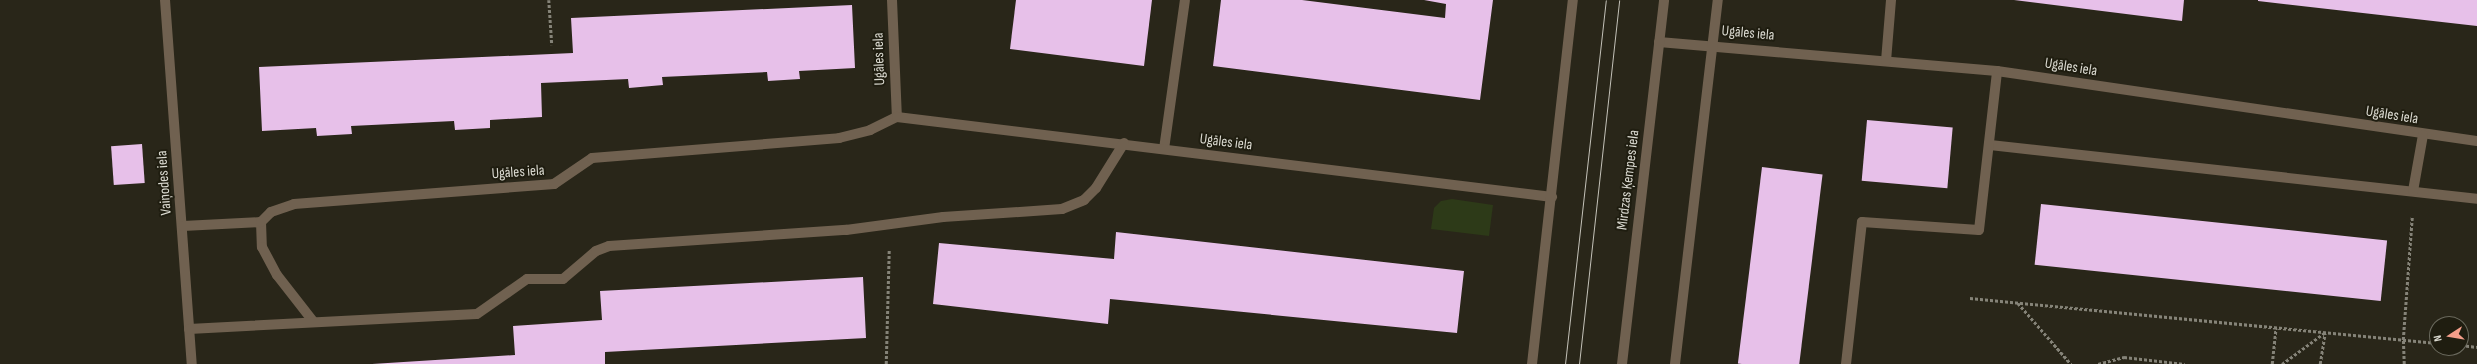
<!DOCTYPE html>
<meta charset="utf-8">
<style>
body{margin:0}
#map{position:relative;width:2477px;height:364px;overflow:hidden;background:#292619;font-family:"Sofia Sans Condensed",sans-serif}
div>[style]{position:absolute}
.green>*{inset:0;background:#2d3a18}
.building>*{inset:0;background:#e7c0e9;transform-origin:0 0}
.path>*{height:2.5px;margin-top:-1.25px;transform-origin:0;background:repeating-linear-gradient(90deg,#858378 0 3px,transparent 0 5px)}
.minor>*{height:10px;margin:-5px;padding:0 5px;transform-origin:5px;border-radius:5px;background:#706150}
.tram>*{height:1px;margin:-0.5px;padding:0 0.5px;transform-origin:0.5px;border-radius:0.5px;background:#c4c2b9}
span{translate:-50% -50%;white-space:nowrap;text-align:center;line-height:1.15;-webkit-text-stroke:4px #1f1d10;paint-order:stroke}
.street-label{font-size:15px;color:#dbdad1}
.north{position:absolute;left:2429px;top:316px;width:40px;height:40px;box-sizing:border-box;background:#1f1d10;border:1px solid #6a695d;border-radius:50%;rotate:258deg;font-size:11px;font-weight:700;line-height:16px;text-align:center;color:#dbdad1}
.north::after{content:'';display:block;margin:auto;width:14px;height:18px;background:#f49e8a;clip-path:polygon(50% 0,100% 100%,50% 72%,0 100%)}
</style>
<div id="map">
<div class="green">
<i style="clip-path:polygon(1452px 199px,1493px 205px,1489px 236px,1431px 229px,1434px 208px,1441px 201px)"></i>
</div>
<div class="building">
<i style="clip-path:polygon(1016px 0,1152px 0,1144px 66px,1010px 49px)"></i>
<i style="clip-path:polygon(1221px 0,1302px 0,1445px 18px,1446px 4px,1424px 0,1493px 0,1480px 100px,1213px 66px)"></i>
<i style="clip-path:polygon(2014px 0,2184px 0,2182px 21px)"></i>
<i style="clip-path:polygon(2258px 0,2477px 0,2477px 26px,2258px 1px)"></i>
<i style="clip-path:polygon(852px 5px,855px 68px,799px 71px,800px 79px,768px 81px,767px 72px,662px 77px,663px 85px,629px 88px,628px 79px,541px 83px,542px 117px,490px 120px,490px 128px,455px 130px,454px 121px,351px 126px,352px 134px,317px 136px,316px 128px,262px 131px,259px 67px,573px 53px,571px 18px)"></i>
<i style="left:1867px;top:120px;width:86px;height:61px;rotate:5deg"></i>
<i style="left:142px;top:144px;width:39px;height:31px;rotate:86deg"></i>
<i style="left:1762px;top:167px;width:61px;height:198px;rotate:7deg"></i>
<i style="left:2041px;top:204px;width:348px;height:61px;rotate:6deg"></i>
<i style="clip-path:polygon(1116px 232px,1464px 271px,1457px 333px,1110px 299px,1108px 324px,933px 304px,939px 243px,1114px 259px)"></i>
<i style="clip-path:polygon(863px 277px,866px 338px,605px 352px,605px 364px,372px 364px,515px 355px,513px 326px,602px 320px,600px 291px)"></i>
</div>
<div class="path">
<i style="left:549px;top:0;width:45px;rotate:86.2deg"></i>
<i style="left:1970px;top:298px;width:469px;rotate:5.5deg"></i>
<i style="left:2018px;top:303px;width:81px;rotate:49deg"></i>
<i style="left:2461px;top:345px;width:16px;rotate:7deg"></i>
<i style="left:886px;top:364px;width:115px;rotate:-88.5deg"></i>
<i style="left:2098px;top:364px;width:27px;rotate:-15deg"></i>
<i style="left:2124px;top:357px;width:61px;rotate:6.5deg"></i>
<i style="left:2272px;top:364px;width:36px;rotate:-84deg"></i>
<i style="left:2282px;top:364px;width:52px;rotate:-36.4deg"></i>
<i style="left:2320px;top:364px;width:31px;rotate:-81deg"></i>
<i style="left:2404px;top:364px;width:24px;rotate:-92deg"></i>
<i style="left:2403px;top:340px;width:124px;rotate:-85.8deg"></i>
</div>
<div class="minor">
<i style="left:165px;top:0;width:365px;rotate:85.8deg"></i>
<i style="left:892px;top:0;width:117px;rotate:87.6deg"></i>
<i style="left:1659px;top:42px;width:339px;rotate:4.9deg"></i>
<i style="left:1997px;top:71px;width:485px;rotate:8.3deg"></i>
<i style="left:1886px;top:61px;width:61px;rotate:-85.3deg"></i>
<i style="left:1990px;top:145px;width:490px;rotate:6.3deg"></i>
<i style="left:1164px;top:149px;width:150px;rotate:-82deg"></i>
<i style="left:2413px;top:191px;width:57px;rotate:-79.9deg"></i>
<i style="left:261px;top:222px;width:25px;rotate:88deg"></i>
<i style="left:262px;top:247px;width:32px;rotate:62deg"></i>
<i style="left:277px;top:275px;width:58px;rotate:52deg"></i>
<i style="left:183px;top:226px;width:78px;rotate:-2.9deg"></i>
<i style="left:261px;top:222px;width:14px;rotate:-45deg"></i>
<i style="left:271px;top:212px;width:24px;rotate:-19deg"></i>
<i style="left:294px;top:204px;width:261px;rotate:-4.4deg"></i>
<i style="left:554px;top:184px;width:46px;rotate:-34.4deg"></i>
<i style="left:592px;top:158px;width:248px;rotate:-4.6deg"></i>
<i style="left:839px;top:138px;width:32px;rotate:-14deg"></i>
<i style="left:870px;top:130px;width:30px;rotate:-26deg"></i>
<i style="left:897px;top:117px;width:660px;rotate:6.96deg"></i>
<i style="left:189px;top:329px;width:288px;rotate:-3deg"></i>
<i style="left:477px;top:314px;width:61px;rotate:-35deg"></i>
<i style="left:527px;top:279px;width:36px"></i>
<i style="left:563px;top:279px;width:43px;rotate:-40.3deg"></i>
<i style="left:596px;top:251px;width:14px;rotate:-21deg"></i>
<i style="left:609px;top:246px;width:238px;rotate:-3.9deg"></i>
<i style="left:846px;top:230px;width:98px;rotate:-7.6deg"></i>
<i style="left:943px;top:217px;width:119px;rotate:-3.8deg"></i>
<i style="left:1062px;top:209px;width:24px;rotate:-22deg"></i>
<i style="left:1084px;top:200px;width:17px;rotate:-45deg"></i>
<i style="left:1096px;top:188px;width:53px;rotate:-58.1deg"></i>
<i style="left:1532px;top:364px;width:366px;rotate:-83.6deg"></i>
<i style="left:1622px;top:364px;width:366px;rotate:-83.4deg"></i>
<i style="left:1675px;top:364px;width:367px;rotate:-83.3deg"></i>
<i style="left:1846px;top:364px;width:143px;rotate:-83.6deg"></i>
<i style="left:1862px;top:222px;width:117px;rotate:3.9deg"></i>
<i style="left:1979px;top:230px;width:160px;rotate:-83.5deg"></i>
</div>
<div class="tram">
<i style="left:1565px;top:364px;width:366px;rotate:-83.6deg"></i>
<i style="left:1579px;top:364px;width:366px;rotate:-83.7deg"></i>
</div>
<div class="street-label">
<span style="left:1748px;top:33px;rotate:5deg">Ugāles iela</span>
<span style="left:879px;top:59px;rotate:-92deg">Ugāles iela</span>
<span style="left:2071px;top:67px;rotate:9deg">Ugāles iela</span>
<span style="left:2392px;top:115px;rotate:9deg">Ugāles iela</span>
<span style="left:1226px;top:142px;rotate:7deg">Ugāles iela</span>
<span style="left:518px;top:172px;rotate:-4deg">Ugāles iela</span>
<span style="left:1628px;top:180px;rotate:-83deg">Mirdzas Ķempes iela</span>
<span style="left:164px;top:183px;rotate:-94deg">Vaiņodes iela</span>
</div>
<div class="north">N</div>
</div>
